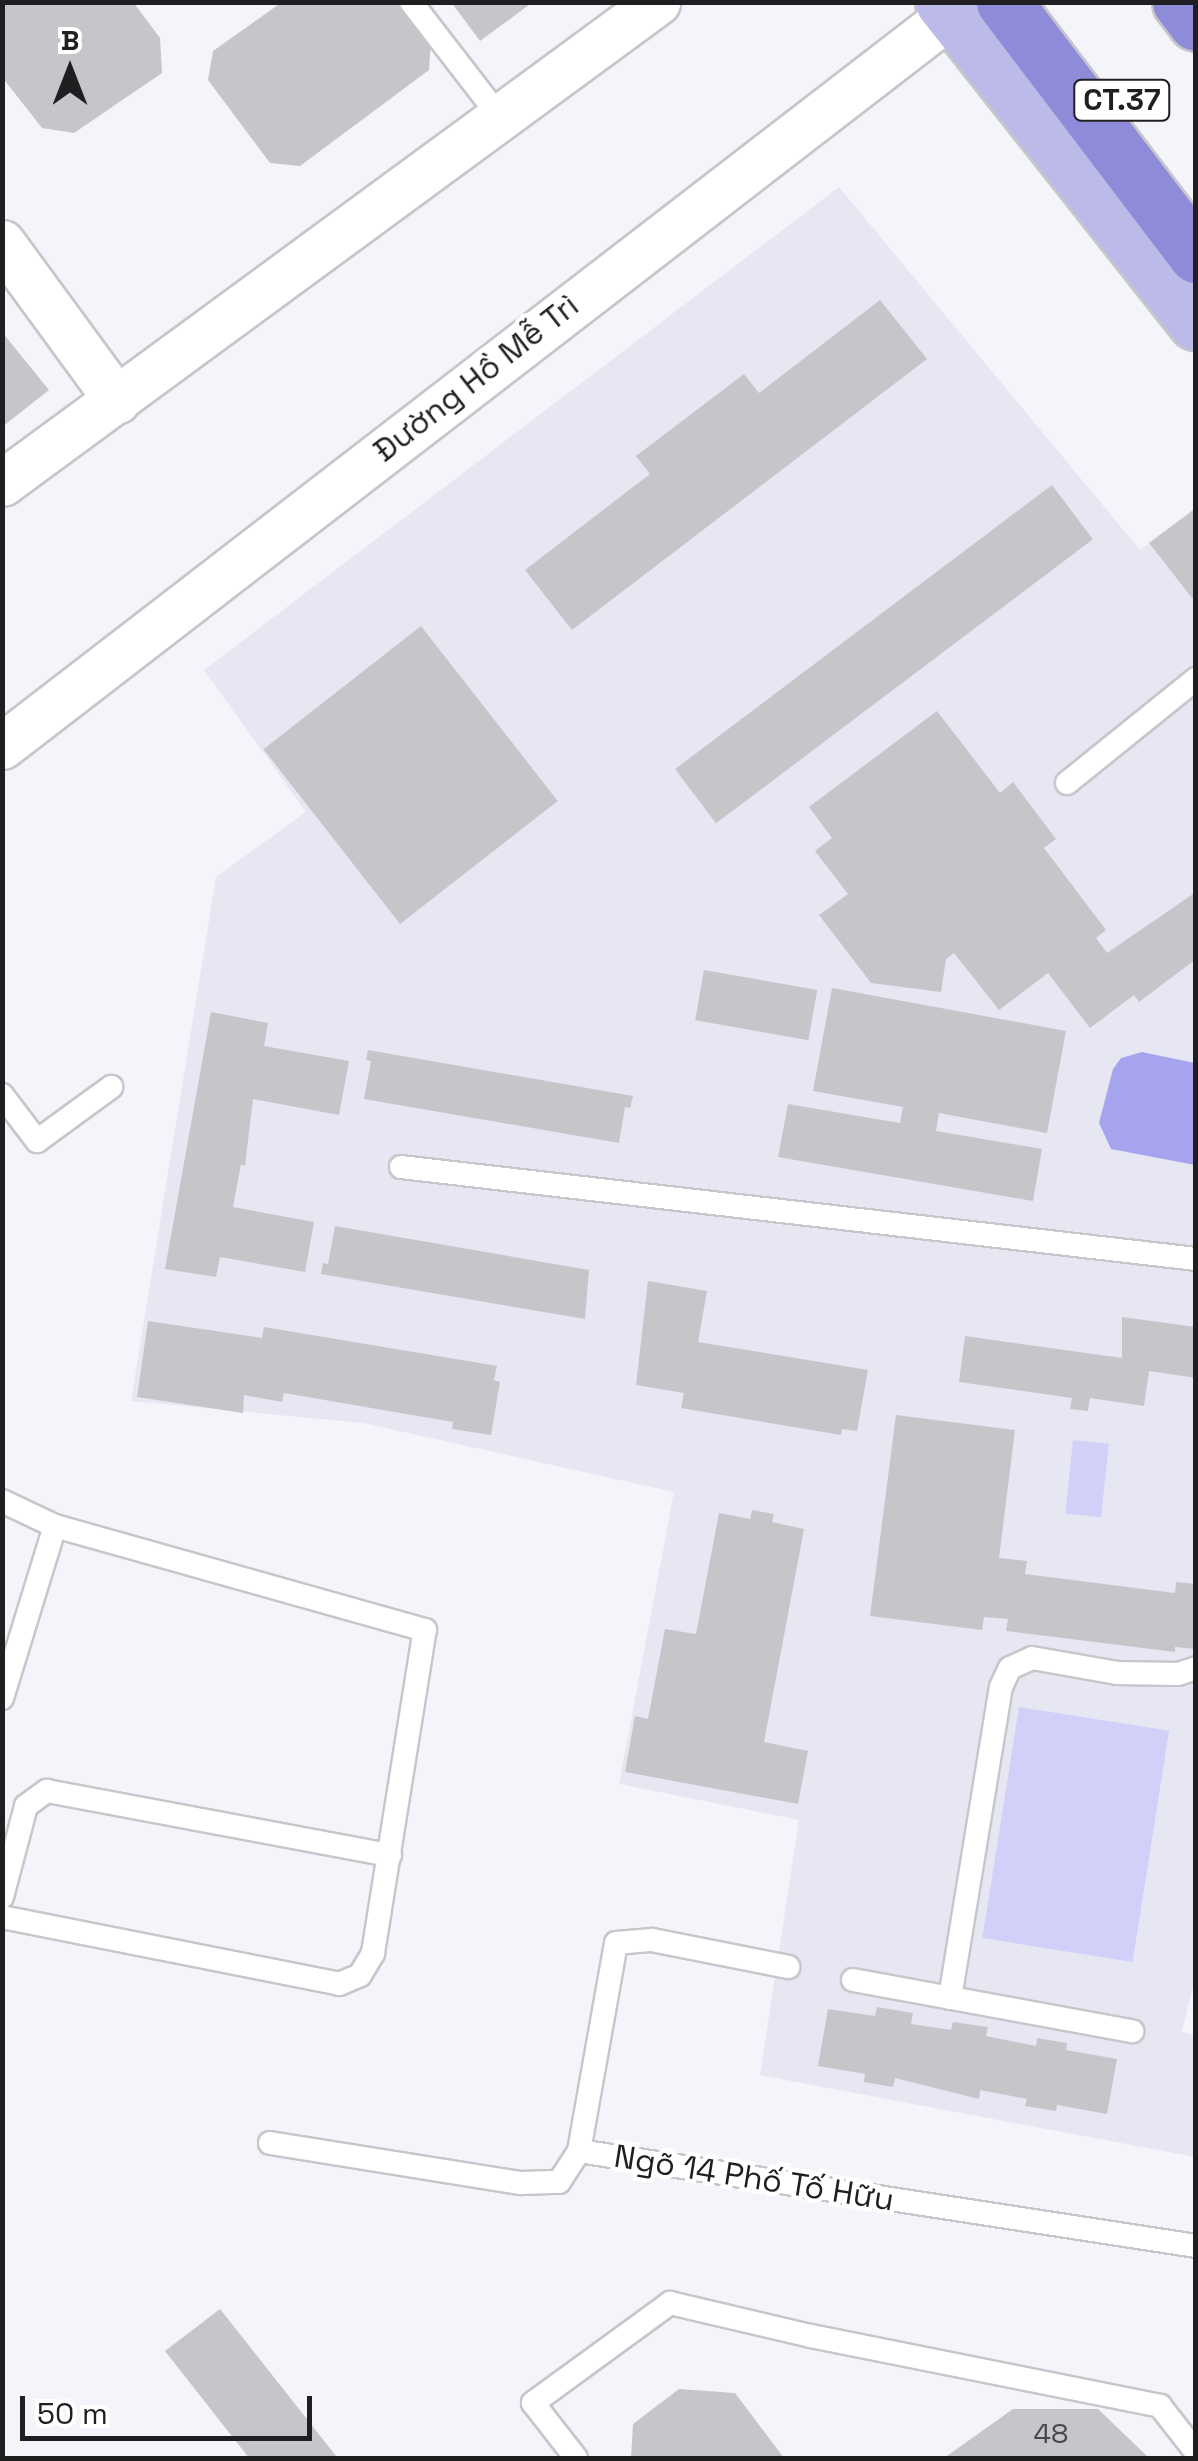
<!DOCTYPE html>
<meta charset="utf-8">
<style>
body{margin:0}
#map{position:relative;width:1198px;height:2461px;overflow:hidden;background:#f4f5fa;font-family:"Space Grotesk",sans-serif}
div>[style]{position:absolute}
.built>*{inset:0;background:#e7e7f3}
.green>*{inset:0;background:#d0d0f9;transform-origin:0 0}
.water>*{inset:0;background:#a6a4ef}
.building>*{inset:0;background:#c5c5ca;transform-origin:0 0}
.roads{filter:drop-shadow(2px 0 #c6c6cb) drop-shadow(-2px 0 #c6c6cb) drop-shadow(0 2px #c6c6cb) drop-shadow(0 -2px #c6c6cb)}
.service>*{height:22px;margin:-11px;padding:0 11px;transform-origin:11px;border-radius:11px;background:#fff}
.minor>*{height:45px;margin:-22.5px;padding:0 22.5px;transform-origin:22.5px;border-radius:22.5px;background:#fff}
.primary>*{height:55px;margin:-27.5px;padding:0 27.5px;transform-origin:27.5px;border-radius:27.5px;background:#bbbae8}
.motorway>*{height:55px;margin:-27.5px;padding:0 27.5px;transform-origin:27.5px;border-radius:27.5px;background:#8e8cd8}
span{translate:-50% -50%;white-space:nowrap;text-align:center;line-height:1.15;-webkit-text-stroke:9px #fff;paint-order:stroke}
.number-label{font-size:28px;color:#48484b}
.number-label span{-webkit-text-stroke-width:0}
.shield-label span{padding:2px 8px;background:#fff;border:2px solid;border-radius:8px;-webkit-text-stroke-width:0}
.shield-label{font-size:30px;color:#1f1f21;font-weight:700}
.street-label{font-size:32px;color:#1f1f21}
.frame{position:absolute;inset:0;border:5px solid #1f1f21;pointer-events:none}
.north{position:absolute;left:20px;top:20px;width:100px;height:100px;-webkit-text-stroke:8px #fff;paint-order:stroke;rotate:0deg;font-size:28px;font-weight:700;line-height:40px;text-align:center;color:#1f1f21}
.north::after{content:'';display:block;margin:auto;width:35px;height:45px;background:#1f1f21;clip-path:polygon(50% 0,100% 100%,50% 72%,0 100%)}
.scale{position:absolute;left:20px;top:2396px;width:292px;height:45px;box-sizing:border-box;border:5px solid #1f1f21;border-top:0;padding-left:12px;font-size:30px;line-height:35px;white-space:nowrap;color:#1f1f21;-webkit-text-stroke:8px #fff;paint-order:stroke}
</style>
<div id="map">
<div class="built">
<i style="clip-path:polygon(839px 187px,1140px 550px,1195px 508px,1196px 1974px,1182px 2032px,1195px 2035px,1195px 2157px,760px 2075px,799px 1820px,619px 1784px,674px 1492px,363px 1423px,131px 1401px,216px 877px,306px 812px,204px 670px)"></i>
</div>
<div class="green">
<i style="left:1073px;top:1440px;width:36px;height:74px;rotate:6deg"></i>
<i style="left:1019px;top:1707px;width:152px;height:234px;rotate:9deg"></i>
</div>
<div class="water">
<i style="clip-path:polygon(1142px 1052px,1195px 1063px,1195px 1165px,1111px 1149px,1099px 1123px,1113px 1069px,1121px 1058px)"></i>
</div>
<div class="building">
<i style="clip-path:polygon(2px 2px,133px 2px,160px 38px,162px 73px,74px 133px,42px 128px,2px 77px)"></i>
<i style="clip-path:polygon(282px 2px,404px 2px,431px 40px,429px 70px,300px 166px,270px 163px,208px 80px,213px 51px)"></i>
<i style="clip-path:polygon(451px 2px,533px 2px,480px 41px)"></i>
<i style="clip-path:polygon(880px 300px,927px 359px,572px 630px,525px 570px,650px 474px,636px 456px,744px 374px,759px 393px)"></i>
<i style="clip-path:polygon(2px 332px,49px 390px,2px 427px)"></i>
<i style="left:1052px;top:485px;width:68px;height:472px;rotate:53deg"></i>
<i style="clip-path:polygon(1196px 508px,1196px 603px,1149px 543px)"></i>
<i style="left:421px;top:626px;width:222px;height:200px;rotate:52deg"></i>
<i style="clip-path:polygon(937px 711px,1000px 793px,1013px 782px,1056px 839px,1044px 848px,1106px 930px,1096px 938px,1107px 953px,1196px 892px,1196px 959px,1139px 1002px,1134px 995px,1090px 1028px,1048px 973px,999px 1010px,954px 953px,946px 959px,941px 992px,871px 983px,819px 915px,848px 894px,815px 851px,832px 838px,809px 807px)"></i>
<i style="left:704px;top:970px;width:115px;height:51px;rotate:10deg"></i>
<i style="clip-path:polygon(832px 988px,1066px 1031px,1047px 1133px,939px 1113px,936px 1131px,1042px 1149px,1033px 1201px,778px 1157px,788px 1104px,900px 1123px,903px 1107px,813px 1091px)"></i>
<i style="clip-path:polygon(211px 1012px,268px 1023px,264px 1046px,349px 1061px,339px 1115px,253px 1099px,245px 1166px,241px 1164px,233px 1207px,314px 1222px,305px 1272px,220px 1257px,216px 1277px,165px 1269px)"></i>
<i style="clip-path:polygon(368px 1050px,633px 1096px,630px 1108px,625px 1107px,619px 1143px,364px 1099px,371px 1061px,366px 1060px)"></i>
<i style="clip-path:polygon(335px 1226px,589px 1270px,585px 1319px,321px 1274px,323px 1263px,328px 1264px)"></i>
<i style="clip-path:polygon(648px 1281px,707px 1291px,698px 1342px,868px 1370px,857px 1431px,842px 1429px,841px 1435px,681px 1408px,684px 1393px,636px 1385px)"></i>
<i style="clip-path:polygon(1122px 1317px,1196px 1327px,1196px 1378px,1149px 1371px,1144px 1406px,1090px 1398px,1088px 1411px,1070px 1409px,1072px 1398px,959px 1382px,965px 1336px,1122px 1358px)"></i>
<i style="clip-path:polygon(148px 1321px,262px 1338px,264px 1327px,497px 1366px,494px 1380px,500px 1382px,491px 1435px,452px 1429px,453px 1422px,284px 1393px,282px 1402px,244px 1395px,243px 1413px,137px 1397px)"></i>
<i style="clip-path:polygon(896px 1415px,1015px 1430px,999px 1558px,1027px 1561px,1025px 1574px,1175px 1593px,1176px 1582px,1196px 1584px,1196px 1649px,1175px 1647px,1175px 1652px,1006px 1631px,1008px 1619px,984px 1617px,982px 1630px,870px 1616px)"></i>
<i style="clip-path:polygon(752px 1510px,774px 1514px,772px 1522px,804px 1529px,764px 1742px,808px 1751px,798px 1804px,625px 1772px,635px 1716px,648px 1719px,665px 1629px,696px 1634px,719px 1513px,750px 1519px)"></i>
<i style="clip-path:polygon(877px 2007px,913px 2013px,911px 2024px,951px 2030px,953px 2022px,988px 2027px,986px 2036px,1036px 2046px,1037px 2038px,1067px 2043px,1066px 2050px,1117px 2059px,1107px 2114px,1057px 2105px,1056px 2111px,1025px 2106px,1027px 2099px,980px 2090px,979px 2099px,895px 2078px,893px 2087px,864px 2082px,865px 2074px,818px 2066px,828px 2009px,875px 2016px)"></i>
<i style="clip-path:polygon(220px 2309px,336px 2456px,333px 2458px,249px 2458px,165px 2351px)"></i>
<i style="clip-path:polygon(679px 2389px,735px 2393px,784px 2458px,631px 2458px,633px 2424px)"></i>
<i style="clip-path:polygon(1013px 2409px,1098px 2409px,1149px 2458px,944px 2458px)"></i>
</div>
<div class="roads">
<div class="service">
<i style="left:411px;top:2px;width:144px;rotate:52.3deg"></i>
<i style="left:1067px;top:783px;width:166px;rotate:-38.9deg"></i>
<i style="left:2px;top:1095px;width:58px;rotate:52.7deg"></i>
<i style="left:37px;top:1141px;width:92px;rotate:-36.1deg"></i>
<i style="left:401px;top:1167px;width:800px;rotate:6.6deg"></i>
<i style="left:2px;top:1501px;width:59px;rotate:25.3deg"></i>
<i style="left:55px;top:1526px;width:180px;rotate:107.1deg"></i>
<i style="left:2px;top:1897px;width:94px;rotate:-75.2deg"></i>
<i style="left:26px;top:1806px;width:26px;rotate:-36deg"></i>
<i style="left:47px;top:1791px;width:349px;rotate:10.6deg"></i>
<i style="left:2px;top:1917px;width:344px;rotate:11.2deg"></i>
<i style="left:339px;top:1984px;width:23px;rotate:-23deg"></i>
<i style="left:360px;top:1975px;width:26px;rotate:-59deg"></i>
<i style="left:373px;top:1953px;width:327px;rotate:-80.9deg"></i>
<i style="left:425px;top:1630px;width:384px;rotate:-164.3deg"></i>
<i style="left:853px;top:1980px;width:284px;rotate:10.4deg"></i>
<i style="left:950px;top:1998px;width:315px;rotate:-80.7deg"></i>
<i style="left:1001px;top:1687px;width:21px;rotate:-65deg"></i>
<i style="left:1010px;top:1668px;width:24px;rotate:-24deg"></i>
<i style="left:1032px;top:1658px;width:86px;rotate:10deg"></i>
<i style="left:1117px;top:1673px;width:61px;rotate:0.9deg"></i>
<i style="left:1178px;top:1674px;width:19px;rotate:-18deg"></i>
<i style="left:270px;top:2143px;width:254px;rotate:9.1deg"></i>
<i style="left:521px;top:2183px;width:38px;rotate:-2deg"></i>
<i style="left:559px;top:2182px;width:37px;rotate:-57deg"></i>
<i style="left:579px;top:2151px;width:624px;rotate:8.75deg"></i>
<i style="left:579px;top:2151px;width:211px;rotate:-79.9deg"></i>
<i style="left:616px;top:1943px;width:36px;rotate:-5deg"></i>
<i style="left:652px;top:1940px;width:139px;rotate:11.2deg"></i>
<i style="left:576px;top:2458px;width:70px;rotate:-128deg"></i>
<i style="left:533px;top:2403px;width:170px;rotate:-36.1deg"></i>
<i style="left:670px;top:2303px;width:145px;rotate:13.2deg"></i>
<i style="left:811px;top:2336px;width:356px;rotate:11.3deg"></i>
<i style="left:1160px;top:2406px;width:58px;rotate:52deg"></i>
</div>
<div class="minor">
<i style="left:2px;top:243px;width:195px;rotate:53.8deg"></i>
<i style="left:2px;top:483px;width:813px;rotate:-36.29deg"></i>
<i style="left:2px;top:746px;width:1199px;rotate:-37.64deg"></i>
</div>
<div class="primary">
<i style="left:943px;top:2px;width:408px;rotate:51.7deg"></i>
</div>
<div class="motorway">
<i style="left:1004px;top:2px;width:318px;rotate:52.8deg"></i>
<i style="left:1180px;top:2px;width:26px;rotate:53deg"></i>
</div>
</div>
<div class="number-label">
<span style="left:1051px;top:2433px">48</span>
</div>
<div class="shield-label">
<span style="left:1122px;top:100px">CT.37</span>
</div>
<div class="street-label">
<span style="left:476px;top:378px;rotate:-38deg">Đường Hồ Mễ Trì</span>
<span style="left:754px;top:2178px;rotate:9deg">Ngõ 14 Phố Tố Hữu</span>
</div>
<div class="frame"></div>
<div class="north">B</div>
<div class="scale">50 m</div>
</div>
